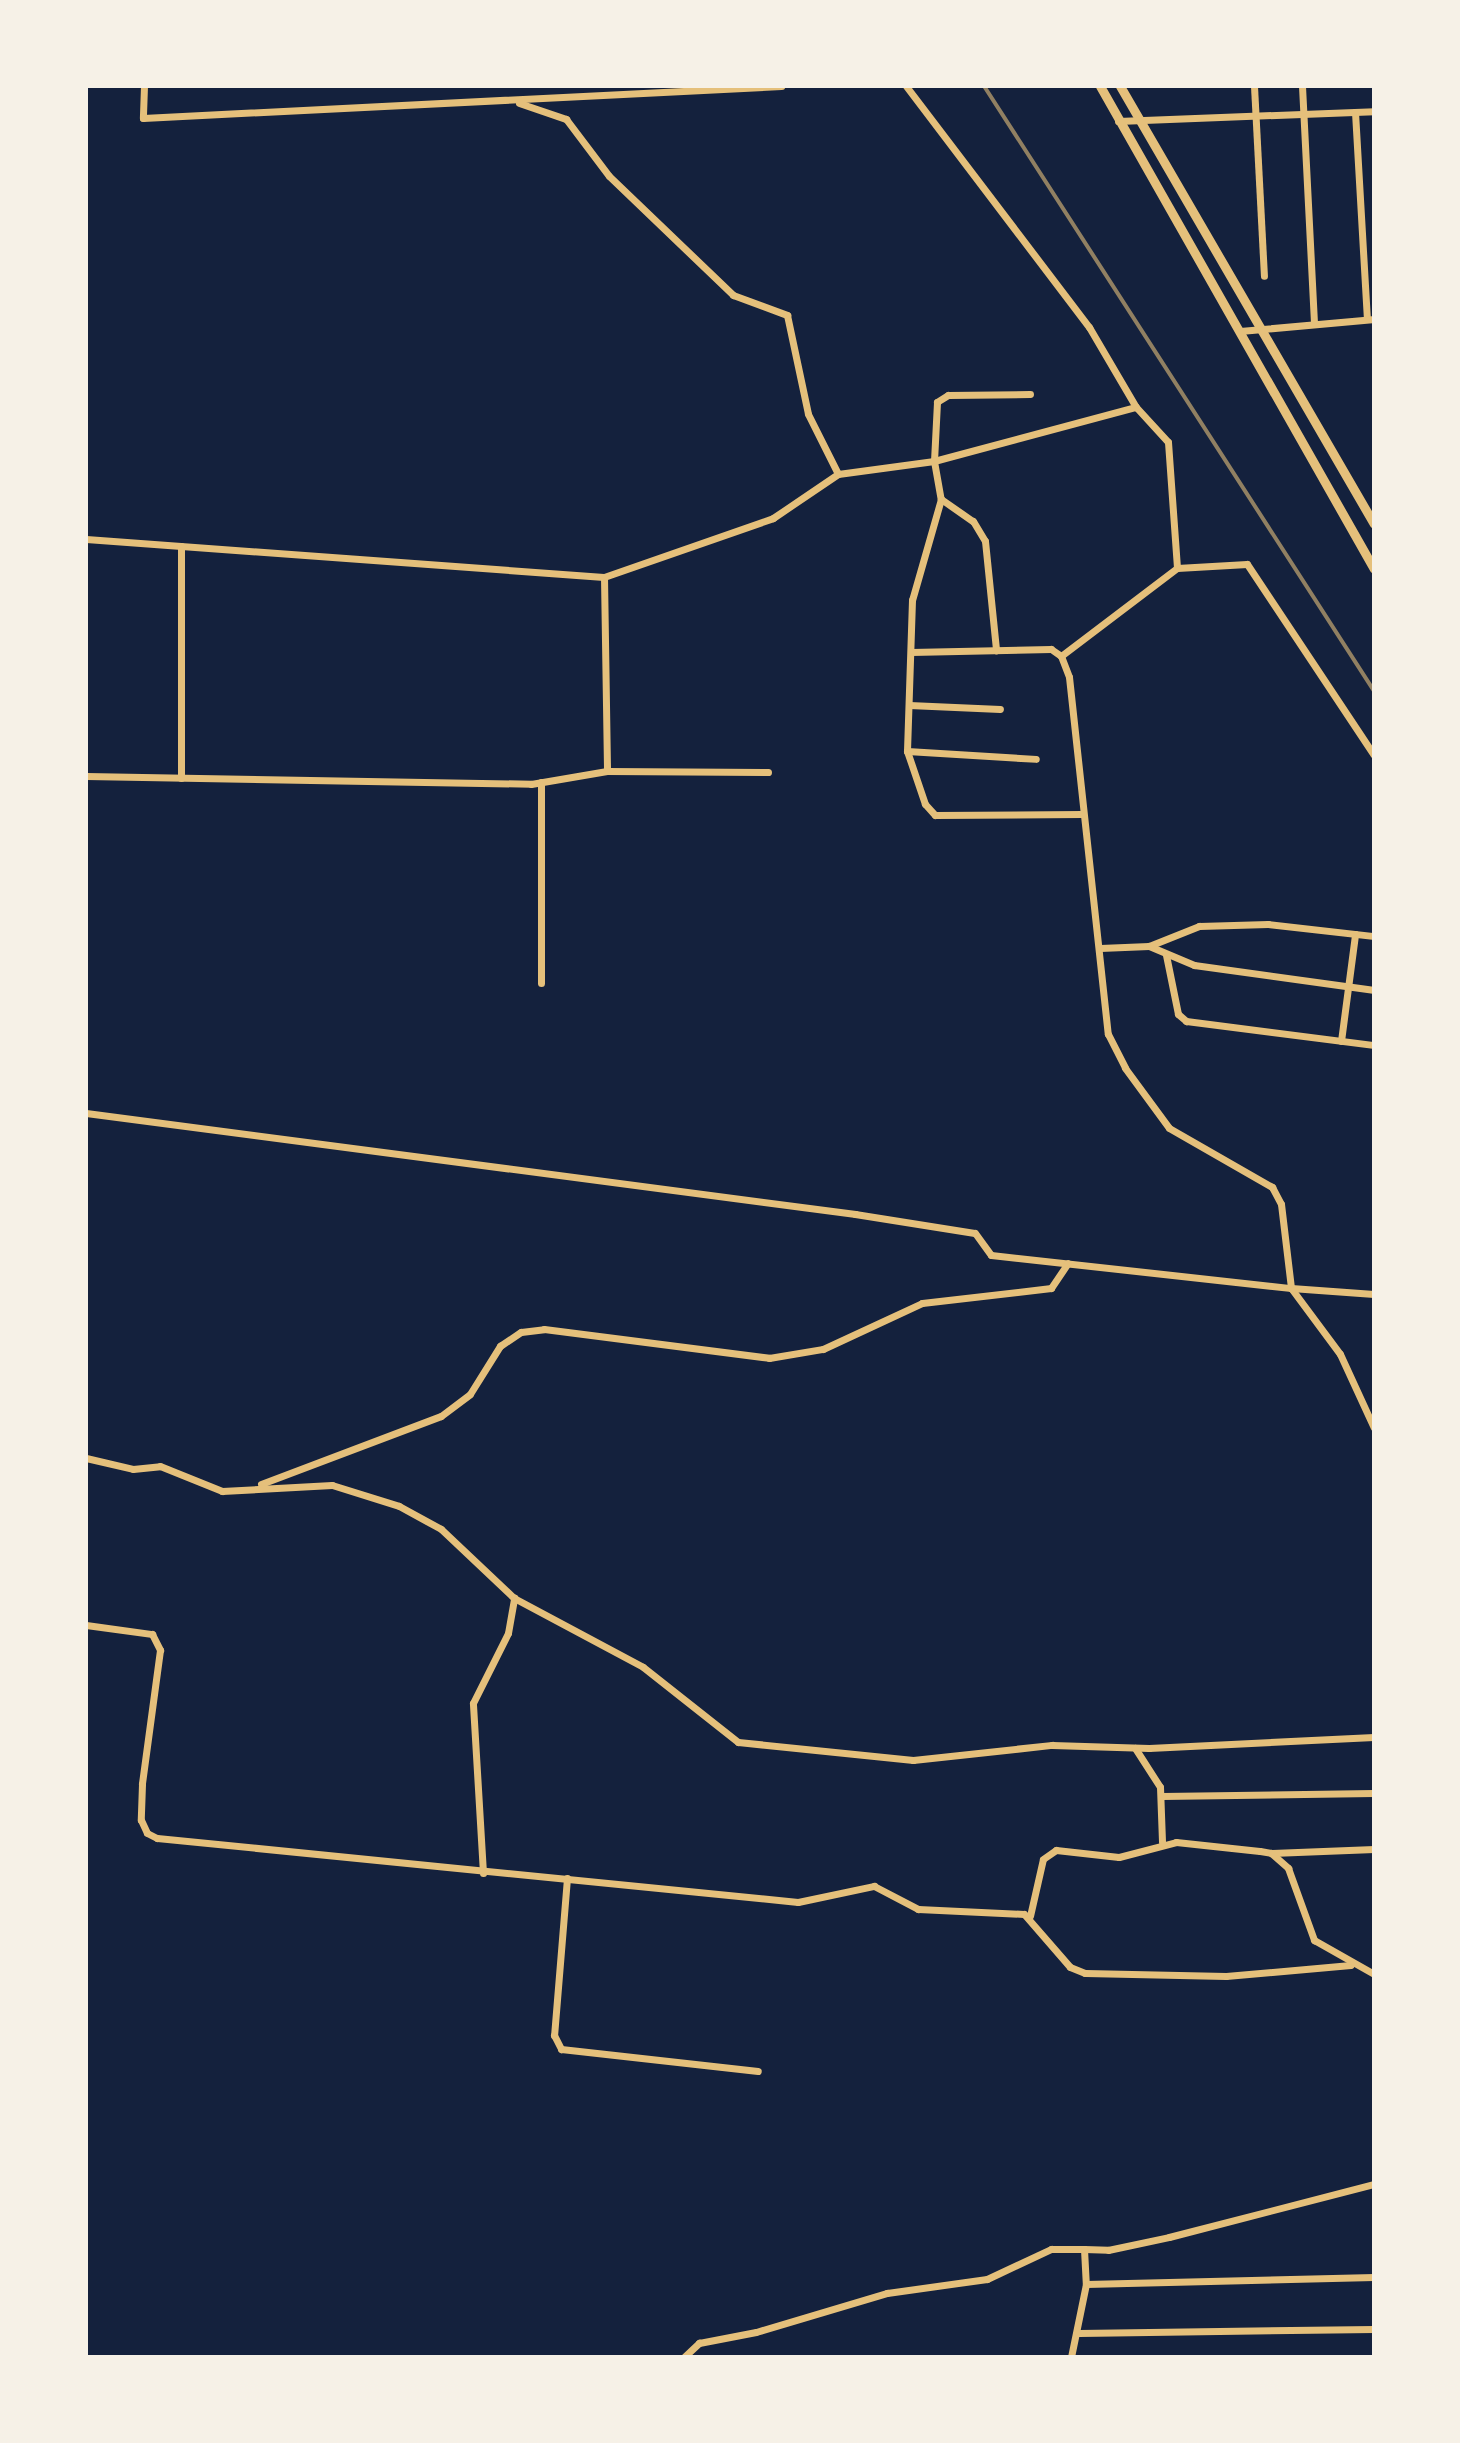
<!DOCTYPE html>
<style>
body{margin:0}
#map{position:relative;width:1460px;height:2443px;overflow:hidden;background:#14213d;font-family:Commissioner,sans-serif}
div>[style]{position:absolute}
.minor>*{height:7px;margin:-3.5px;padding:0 3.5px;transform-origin:3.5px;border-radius:3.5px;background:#e5c07b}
.tertiary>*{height:9px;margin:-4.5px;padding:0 4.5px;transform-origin:4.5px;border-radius:4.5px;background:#e5c07b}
.rail>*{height:4px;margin:-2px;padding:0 2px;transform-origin:2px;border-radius:2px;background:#918062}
span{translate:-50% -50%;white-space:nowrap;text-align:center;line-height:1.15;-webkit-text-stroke:8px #f6f1e7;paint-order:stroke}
.frame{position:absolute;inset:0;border:88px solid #f6f1e7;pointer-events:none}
</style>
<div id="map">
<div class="minor">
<i style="left:144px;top:86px;width:32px;rotate:92deg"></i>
<i style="left:143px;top:118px;width:639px;rotate:-2.87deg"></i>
<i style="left:906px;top:86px;width:303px;rotate:52.8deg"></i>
<i style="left:1089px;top:327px;width:93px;rotate:59.6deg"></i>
<i style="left:1136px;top:407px;width:47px;rotate:47.6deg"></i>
<i style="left:1168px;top:442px;width:126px;rotate:85.9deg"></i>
<i style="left:1254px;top:86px;width:190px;rotate:87deg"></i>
<i style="left:1302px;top:86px;width:236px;rotate:87.1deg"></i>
<i style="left:519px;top:103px;width:50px;rotate:18.8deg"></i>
<i style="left:566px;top:119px;width:71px;rotate:53deg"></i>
<i style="left:609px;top:176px;width:172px;rotate:43.8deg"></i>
<i style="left:733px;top:295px;width:58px;rotate:20.3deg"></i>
<i style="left:787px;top:315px;width:101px;rotate:78deg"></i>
<i style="left:808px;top:414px;width:67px;rotate:63.4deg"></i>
<i style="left:1355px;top:112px;width:207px;rotate:86.7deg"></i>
<i style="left:1118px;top:121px;width:256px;rotate:-2.2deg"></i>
<i style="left:1240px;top:331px;width:135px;rotate:-5.1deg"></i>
<i style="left:1030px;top:394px;width:82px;rotate:179.3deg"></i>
<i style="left:948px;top:395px;width:13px;rotate:148deg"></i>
<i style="left:937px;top:402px;width:59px;rotate:92.9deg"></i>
<i style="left:934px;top:461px;width:39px;rotate:80deg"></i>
<i style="left:941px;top:499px;width:105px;rotate:106deg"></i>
<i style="left:912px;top:600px;width:151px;rotate:91.9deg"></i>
<i style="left:907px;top:751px;width:129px;rotate:3.5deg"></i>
<i style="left:941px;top:499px;width:39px;rotate:35deg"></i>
<i style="left:973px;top:521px;width:23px;rotate:59deg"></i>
<i style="left:985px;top:541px;width:110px;rotate:84.2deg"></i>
<i style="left:86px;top:539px;width:519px;rotate:4.2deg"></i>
<i style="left:604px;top:577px;width:179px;rotate:-19.2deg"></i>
<i style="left:773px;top:518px;width:78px;rotate:-34.1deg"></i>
<i style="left:838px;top:474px;width:97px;rotate:-7.7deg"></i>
<i style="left:934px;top:461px;width:209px;rotate:-15deg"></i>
<i style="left:604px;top:577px;width:194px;rotate:89.1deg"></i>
<i style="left:911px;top:652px;width:140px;rotate:-1.2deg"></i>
<i style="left:1051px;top:649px;width:12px;rotate:35deg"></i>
<i style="left:1061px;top:656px;width:22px;rotate:69deg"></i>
<i style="left:1069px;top:677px;width:359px;rotate:83.8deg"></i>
<i style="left:1108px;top:1034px;width:38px;rotate:63deg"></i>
<i style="left:1125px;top:1068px;width:74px;rotate:53.7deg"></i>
<i style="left:1169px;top:1128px;width:119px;rotate:29.8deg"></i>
<i style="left:1272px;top:1187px;width:19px;rotate:62deg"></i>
<i style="left:1281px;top:1204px;width:85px;rotate:83.2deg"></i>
<i style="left:1291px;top:1288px;width:83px;rotate:4.1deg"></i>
<i style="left:1061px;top:656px;width:146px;rotate:-37.2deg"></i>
<i style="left:1177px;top:568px;width:70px;rotate:-3.3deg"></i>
<i style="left:1247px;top:564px;width:229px;rotate:56.4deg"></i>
<i style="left:909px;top:705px;width:91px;rotate:2.5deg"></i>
<i style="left:907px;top:751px;width:56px;rotate:71.2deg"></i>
<i style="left:925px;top:804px;width:15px;rotate:48deg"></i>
<i style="left:935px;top:815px;width:147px;rotate:-0.4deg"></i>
<i style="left:86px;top:776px;width:445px;rotate:1deg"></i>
<i style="left:531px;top:784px;width:77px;rotate:-9.7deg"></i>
<i style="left:607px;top:771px;width:161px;rotate:0.4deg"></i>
<i style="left:181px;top:778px;width:232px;rotate:-90deg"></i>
<i style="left:1149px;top:946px;width:49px;rotate:22.9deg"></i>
<i style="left:1194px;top:965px;width:182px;rotate:7.9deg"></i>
<i style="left:1100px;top:948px;width:49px;rotate:-2.3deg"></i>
<i style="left:1149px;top:946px;width:54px;rotate:-21.8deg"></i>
<i style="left:1199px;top:926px;width:69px;rotate:-1.7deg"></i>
<i style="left:1268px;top:924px;width:107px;rotate:6.5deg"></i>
<i style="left:1166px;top:955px;width:60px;rotate:78.5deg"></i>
<i style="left:1178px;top:1014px;width:11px;rotate:41deg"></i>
<i style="left:1186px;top:1021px;width:190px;rotate:7.3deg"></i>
<i style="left:541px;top:983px;width:201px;rotate:-90deg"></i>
<i style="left:1341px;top:1041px;width:108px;rotate:-82.5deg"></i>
<i style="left:86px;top:1113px;width:776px;rotate:7.48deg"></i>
<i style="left:855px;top:1214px;width:121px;rotate:9deg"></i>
<i style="left:975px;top:1233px;width:27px;rotate:54deg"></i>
<i style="left:991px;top:1255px;width:302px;rotate:6.3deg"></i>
<i style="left:1291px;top:1288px;width:82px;rotate:53.4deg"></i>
<i style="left:1340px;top:1354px;width:81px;rotate:65.3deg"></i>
<i style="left:86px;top:1458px;width:48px;rotate:13.2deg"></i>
<i style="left:133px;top:1469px;width:27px;rotate:-6deg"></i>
<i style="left:160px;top:1466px;width:67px;rotate:22deg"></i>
<i style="left:222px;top:1491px;width:110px;rotate:-3.1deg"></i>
<i style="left:332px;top:1485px;width:70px;rotate:17.4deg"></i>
<i style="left:399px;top:1506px;width:48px;rotate:28.7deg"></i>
<i style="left:441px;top:1529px;width:100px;rotate:43.4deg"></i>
<i style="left:514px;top:1598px;width:146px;rotate:28.1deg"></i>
<i style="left:643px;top:1667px;width:121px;rotate:38.3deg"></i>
<i style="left:738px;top:1742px;width:176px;rotate:5.9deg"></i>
<i style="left:913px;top:1760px;width:140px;rotate:-6.2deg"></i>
<i style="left:1052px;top:1745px;width:97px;rotate:1.8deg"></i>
<i style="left:1149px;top:1748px;width:225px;rotate:-2.8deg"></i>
<i style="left:261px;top:1484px;width:192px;rotate:-20.7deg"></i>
<i style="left:441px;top:1416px;width:36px;rotate:-37deg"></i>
<i style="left:470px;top:1394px;width:57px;rotate:-58deg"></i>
<i style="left:500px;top:1346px;width:25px;rotate:-34deg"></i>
<i style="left:521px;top:1332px;width:23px;rotate:-7deg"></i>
<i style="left:544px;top:1329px;width:227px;rotate:7.3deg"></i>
<i style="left:769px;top:1358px;width:55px;rotate:-9.5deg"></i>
<i style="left:823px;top:1349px;width:109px;rotate:-24.9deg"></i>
<i style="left:922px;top:1303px;width:130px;rotate:-6.6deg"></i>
<i style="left:1051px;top:1288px;width:30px;rotate:-56deg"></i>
<i style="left:86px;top:1625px;width:67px;rotate:7.8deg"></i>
<i style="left:152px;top:1634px;width:18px;rotate:63deg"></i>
<i style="left:160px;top:1650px;width:135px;rotate:97.7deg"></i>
<i style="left:142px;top:1784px;width:36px;rotate:92deg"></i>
<i style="left:141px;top:1820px;width:14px;rotate:65deg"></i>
<i style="left:147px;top:1833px;width:11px;rotate:27deg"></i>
<i style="left:157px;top:1838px;width:644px;rotate:5.7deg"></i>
<i style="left:798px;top:1902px;width:78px;rotate:-11.9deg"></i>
<i style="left:874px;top:1886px;width:50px;rotate:27.6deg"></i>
<i style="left:918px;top:1909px;width:106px;rotate:2.7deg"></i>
<i style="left:1024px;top:1914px;width:70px;rotate:49deg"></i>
<i style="left:1070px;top:1967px;width:16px;rotate:22deg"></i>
<i style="left:1085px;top:1973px;width:141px;rotate:1.2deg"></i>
<i style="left:1226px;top:1976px;width:125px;rotate:-5deg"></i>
<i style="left:1135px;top:1748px;width:46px;rotate:57.3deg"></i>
<i style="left:1160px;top:1787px;width:55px;rotate:87.9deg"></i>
<i style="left:1162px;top:1796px;width:212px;rotate:-0.8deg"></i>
<i style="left:1272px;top:1853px;width:102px;rotate:-2.2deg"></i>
<i style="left:483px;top:1873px;width:170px;rotate:-93.4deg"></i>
<i style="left:473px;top:1703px;width:78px;rotate:-63.4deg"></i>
<i style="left:508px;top:1633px;width:36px;rotate:-80deg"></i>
<i style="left:567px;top:1878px;width:158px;rotate:94.7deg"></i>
<i style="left:554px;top:2035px;width:16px;rotate:63deg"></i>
<i style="left:561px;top:2049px;width:198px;rotate:6.4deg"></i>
<i style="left:1030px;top:1916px;width:58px;rotate:-77.2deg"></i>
<i style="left:1043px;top:1859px;width:16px;rotate:-35deg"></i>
<i style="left:1056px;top:1850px;width:63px;rotate:6.3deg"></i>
<i style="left:1119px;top:1857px;width:59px;rotate:-14.7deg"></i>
<i style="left:1176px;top:1842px;width:84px;rotate:6.1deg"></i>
<i style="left:1260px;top:1851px;width:11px;rotate:10deg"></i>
<i style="left:1271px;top:1853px;width:23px;rotate:41deg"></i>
<i style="left:1288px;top:1868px;width:77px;rotate:70.1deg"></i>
<i style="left:1314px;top:1940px;width:69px;rotate:29.5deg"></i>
<i style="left:1084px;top:2249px;width:24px;rotate:2deg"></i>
<i style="left:1108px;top:2250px;width:62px;rotate:-12deg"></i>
<i style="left:1169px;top:2237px;width:212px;rotate:-14.5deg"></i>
<i style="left:1079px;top:2333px;width:295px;rotate:-0.8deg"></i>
<i style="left:684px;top:2357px;width:21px;rotate:-43deg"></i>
<i style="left:699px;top:2343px;width:58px;rotate:-10.9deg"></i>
<i style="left:756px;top:2332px;width:137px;rotate:-16.6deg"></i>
<i style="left:887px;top:2293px;width:101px;rotate:-8deg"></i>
<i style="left:987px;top:2279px;width:71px;rotate:-25.1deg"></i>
<i style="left:1051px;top:2249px;width:33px"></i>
<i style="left:1084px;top:2249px;width:35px;rotate:87deg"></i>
<i style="left:1086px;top:2284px;width:288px;rotate:-1.4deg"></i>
<i style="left:1071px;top:2357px;width:75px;rotate:-78.4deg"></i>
</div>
<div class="tertiary">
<i style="left:1100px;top:86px;width:555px;rotate:60.43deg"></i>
<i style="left:1120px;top:86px;width:506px;rotate:59.89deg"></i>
</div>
<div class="rail">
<i style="left:984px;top:86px;width:720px;rotate:57.19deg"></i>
</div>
<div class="frame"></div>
</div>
